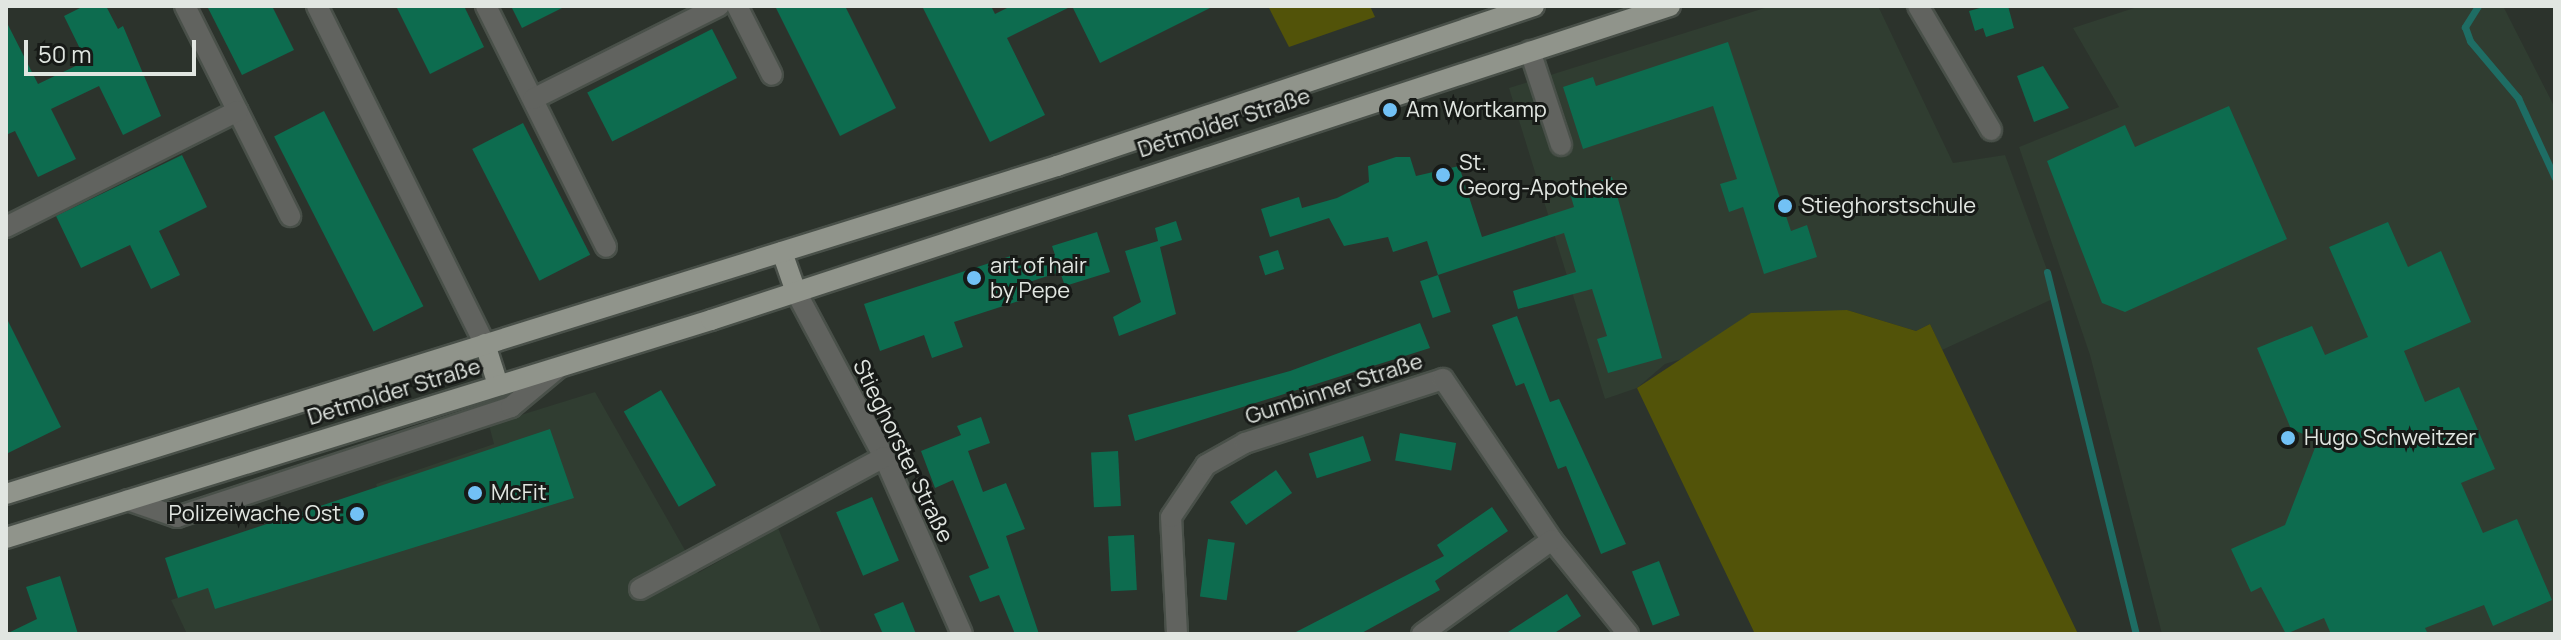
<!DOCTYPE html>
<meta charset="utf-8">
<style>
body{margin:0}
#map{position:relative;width:2561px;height:640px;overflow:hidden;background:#2c332c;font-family:Manrope,sans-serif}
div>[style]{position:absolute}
.built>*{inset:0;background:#303d31}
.green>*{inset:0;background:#525309}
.stream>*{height:7px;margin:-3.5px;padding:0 3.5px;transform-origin:3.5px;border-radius:3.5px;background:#1e6d64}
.building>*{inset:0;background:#0d6c4f;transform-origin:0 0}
.roads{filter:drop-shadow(2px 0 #495049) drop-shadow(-2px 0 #495049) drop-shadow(0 2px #495049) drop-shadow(0 -2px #495049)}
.minor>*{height:20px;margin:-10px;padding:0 10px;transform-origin:10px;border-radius:10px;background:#61635f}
.major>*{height:20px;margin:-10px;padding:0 10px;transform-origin:10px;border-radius:10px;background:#90948b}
.dots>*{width:22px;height:22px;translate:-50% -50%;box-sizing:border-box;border:4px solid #171a17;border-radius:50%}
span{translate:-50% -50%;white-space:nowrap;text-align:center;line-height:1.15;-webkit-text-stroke:6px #171a17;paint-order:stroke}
.poi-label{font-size:22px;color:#e1e6e1}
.left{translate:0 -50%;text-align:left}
.right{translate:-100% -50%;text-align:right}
.street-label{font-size:22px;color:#e1e6e1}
.frame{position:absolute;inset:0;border:8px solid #e1e6e1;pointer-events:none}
.scale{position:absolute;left:24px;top:40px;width:172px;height:36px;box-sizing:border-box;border:4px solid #e1e6e1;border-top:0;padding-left:10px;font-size:24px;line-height:28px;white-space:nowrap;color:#e1e6e1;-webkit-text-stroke:6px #171a17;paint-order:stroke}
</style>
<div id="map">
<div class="built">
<i style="clip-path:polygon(1771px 6px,1878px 6px,1953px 163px,2005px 155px,2057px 297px,1942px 350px,1930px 324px,1916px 331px,1847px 310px,1665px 364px,1637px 388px,1605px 399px,1509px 88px)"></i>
<i style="clip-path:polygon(2140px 6px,2503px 6px,2555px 108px,2555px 634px,2162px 634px,2090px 355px,2019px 147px,2119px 107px,2073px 28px)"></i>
<i style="clip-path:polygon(595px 392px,698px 573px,778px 528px,822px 634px,187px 634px,171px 600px,389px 527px,376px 484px,494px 444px,489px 425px)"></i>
</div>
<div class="green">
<i style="clip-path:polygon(1268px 6px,1370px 6px,1375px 17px,1289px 47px)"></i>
<i style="clip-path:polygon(1847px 310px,1916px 331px,1930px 324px,2078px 634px,1755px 634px,1637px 388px,1751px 313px)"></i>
</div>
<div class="stream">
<i style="left:2478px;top:6px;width:25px;rotate:122deg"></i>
<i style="left:2465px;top:27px;width:15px;rotate:70deg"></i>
<i style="left:2470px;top:41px;width:75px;rotate:49.9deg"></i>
<i style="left:2518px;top:98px;width:88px;rotate:65.2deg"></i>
<i style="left:2047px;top:272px;width:373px;rotate:76.2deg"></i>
</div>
<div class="building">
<i style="clip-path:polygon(84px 6px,106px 6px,118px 29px,123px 26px,161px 116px,123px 135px,99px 86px,51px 109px,76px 159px,38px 177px,15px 131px,6px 135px,6px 21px,38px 84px,86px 61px,64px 16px)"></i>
<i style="clip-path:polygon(207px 6px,272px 6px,294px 50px,242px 75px)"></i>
<i style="clip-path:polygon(396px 6px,464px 6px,484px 47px,430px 74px)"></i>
<i style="clip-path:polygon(511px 6px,566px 6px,522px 28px)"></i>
<i style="clip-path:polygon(775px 6px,845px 6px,896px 108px,840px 136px)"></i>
<i style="clip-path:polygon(922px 6px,991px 6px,995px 14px,1011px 6px,1214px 6px,1100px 63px,1072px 6px,1007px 38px,1045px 115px,990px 142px)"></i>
<i style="clip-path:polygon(1987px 6px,2008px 6px,2014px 28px,1986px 37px,1983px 28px,1975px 31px,1969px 11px)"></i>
<i style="left:712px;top:29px;width:55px;height:140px;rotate:63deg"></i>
<i style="clip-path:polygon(1728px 42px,1791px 231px,1807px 225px,1817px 257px,1764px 274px,1743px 207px,1729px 212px,1720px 184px,1737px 179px,1713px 106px,1583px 149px,1563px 87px,1593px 77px,1596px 86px)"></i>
<i style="clip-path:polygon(2043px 66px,2069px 108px,2034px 122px,2017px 76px)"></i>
<i style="clip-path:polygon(2229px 106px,2287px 239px,2125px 312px,2102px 303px,2047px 161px,2125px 125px,2135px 147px)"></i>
<i style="left:324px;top:111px;width:219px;height:56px;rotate:63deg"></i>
<i style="left:523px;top:123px;width:148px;height:57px;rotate:63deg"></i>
<i style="clip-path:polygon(182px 155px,207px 207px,159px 231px,180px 275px,151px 289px,130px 245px,81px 268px,56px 216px)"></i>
<i style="clip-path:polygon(1396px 157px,1410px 157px,1416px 176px,1459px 166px,1482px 237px,1574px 207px,1569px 190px,1612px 177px,1662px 358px,1608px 373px,1597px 339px,1607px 336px,1592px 289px,1518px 309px,1513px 291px,1576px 272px,1564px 233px,1438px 275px,1427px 241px,1393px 252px,1388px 237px,1344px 246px,1329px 218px,1270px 237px,1261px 209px,1299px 197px,1302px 208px,1337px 198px,1369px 182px,1368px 166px)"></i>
<i style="clip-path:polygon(1176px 221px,1182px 240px,1160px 247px,1176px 314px,1119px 336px,1113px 317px,1141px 302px,1125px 251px,1158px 241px,1155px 228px)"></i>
<i style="clip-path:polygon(2388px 222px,2408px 267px,2441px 251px,2471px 322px,2404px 351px,2425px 402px,2459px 387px,2495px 469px,2461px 483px,2483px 533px,2517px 519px,2552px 600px,2493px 626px,2484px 605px,2425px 628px,2428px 634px,2331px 634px,2324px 618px,2286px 634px,2261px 587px,2251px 592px,2231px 549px,2285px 525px,2318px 440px,2291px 429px,2257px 348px,2312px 326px,2325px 355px,2368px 337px,2329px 247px)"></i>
<i style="clip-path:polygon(1097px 232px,1110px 272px,1065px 286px,1060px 272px,1020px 285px,1025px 299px,954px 322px,963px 347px,932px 358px,924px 335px,880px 351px,864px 304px,1011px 256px,1014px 267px,1055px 255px,1052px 246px)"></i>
<i style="left:1278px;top:250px;width:20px;height:20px;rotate:72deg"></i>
<i style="left:1438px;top:275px;width:39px;height:19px;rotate:71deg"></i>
<i style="clip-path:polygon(1517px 316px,1550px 402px,1559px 399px,1626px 544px,1601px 554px,1566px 466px,1558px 469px,1524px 383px,1516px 386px,1492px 325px)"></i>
<i style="clip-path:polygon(6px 317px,61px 427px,6px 454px)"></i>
<i style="clip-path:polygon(1420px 323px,1430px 348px,1135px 441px,1128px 415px,1290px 371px)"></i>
<i style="left:661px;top:390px;width:110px;height:43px;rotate:60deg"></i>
<i style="clip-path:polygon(981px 417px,990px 443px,968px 451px,983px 492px,1006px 483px,1025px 529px,1006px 536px,1039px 634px,1015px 634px,999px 595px,980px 602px,969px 576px,989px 568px,953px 480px,935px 488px,921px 451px,961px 435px,957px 426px)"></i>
<i style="clip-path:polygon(550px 429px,574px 498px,215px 609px,208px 588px,178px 598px,165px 558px)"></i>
<i style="left:1400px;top:433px;width:57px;height:28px;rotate:10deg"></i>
<i style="left:1363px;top:436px;width:26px;height:57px;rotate:72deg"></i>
<i style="left:1118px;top:451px;width:55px;height:27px;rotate:87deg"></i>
<i style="left:1276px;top:470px;width:28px;height:56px;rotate:55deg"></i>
<i style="left:872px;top:497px;width:69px;height:39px;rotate:67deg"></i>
<i style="clip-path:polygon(1492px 507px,1508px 531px,1435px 581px,1440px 590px,1360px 634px,1292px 634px,1444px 556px,1437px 545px)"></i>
<i style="left:1134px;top:535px;width:55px;height:26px;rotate:87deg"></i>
<i style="left:1208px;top:539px;width:27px;height:58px;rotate:8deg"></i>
<i style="left:1659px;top:561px;width:58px;height:29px;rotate:69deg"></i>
<i style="clip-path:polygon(60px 576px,78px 634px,6px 634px,37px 619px,26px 587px)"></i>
<i style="clip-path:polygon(1567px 594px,1581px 616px,1553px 634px,1505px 634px)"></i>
<i style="clip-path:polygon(903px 602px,916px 634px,883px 634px,874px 614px)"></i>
</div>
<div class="roads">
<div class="minor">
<i style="left:185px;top:6px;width:235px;rotate:63.4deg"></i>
<i style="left:317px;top:6px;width:377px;rotate:63.6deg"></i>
<i style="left:486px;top:6px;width:269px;rotate:63.5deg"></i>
<i style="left:737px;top:6px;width:77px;rotate:63.1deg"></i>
<i style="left:1918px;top:6px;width:144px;rotate:59.5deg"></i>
<i style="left:1530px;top:51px;width:99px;rotate:71.7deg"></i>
<i style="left:533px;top:99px;width:208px;rotate:-26.6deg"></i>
<i style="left:6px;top:227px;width:259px;rotate:-26.6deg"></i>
<i style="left:796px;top:292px;width:187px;rotate:61.9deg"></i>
<i style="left:884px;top:457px;width:193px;rotate:66.2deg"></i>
<i style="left:128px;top:500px;width:52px;rotate:19.1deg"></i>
<i style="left:177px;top:517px;width:352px;rotate:-18.2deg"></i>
<i style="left:511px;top:407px;width:61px;rotate:-39.7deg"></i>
<i style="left:640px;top:589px;width:277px;rotate:-28.4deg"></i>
<i style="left:1177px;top:634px;width:117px;rotate:-92.9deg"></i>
<i style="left:1171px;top:517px;width:63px;rotate:-56.1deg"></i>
<i style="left:1206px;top:465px;width:45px;rotate:-29.4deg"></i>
<i style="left:1245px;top:443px;width:208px;rotate:-17.9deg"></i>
<i style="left:1443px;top:379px;width:194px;rotate:55.9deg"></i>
<i style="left:1552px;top:540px;width:121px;rotate:51deg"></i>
<i style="left:1422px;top:634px;width:160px;rotate:-35.9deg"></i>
</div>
<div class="major">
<i style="left:782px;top:252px;width:42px;rotate:70.7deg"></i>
<i style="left:485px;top:344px;width:43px;rotate:72.4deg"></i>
<i style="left:6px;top:494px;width:1101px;rotate:-17.33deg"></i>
<i style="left:1057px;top:166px;width:503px;rotate:-18.54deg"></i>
<i style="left:6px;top:538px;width:738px;rotate:-17.18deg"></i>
<i style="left:711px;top:320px;width:1009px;rotate:-18.13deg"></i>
</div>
</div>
<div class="dots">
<i style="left:1390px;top:110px;background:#72c1f5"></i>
<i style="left:1443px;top:175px;background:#72c1f5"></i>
<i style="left:1785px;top:206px;background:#72c1f5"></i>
<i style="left:974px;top:278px;background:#72c1f5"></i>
<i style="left:2288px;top:438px;background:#72c1f5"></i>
<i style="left:475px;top:493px;background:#72c1f5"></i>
<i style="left:357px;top:514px;background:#72c1f5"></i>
</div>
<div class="poi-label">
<span class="left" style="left:1406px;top:110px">Am Wortkamp</span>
<span class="left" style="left:1459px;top:175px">St.<br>Georg-Apotheke</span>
<span class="left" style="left:1801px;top:206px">Stieghorstschule</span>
<span class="left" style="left:990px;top:278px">art of hair<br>by Pepe</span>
<span class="left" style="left:2304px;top:438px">Hugo Schweitzer</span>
<span class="left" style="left:491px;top:493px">McFit</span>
<span class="right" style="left:341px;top:514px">Polizeiwache Ost</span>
</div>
<div class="street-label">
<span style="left:1224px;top:123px;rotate:-18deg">Detmolder Straße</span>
<span style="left:1334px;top:389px;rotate:-18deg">Gumbinner Straße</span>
<span style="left:394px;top:392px;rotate:-17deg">Detmolder Straße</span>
<span style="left:903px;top:451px;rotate:64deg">Stieghorster Straße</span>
</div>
<div class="frame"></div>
<div class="scale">50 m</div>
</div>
